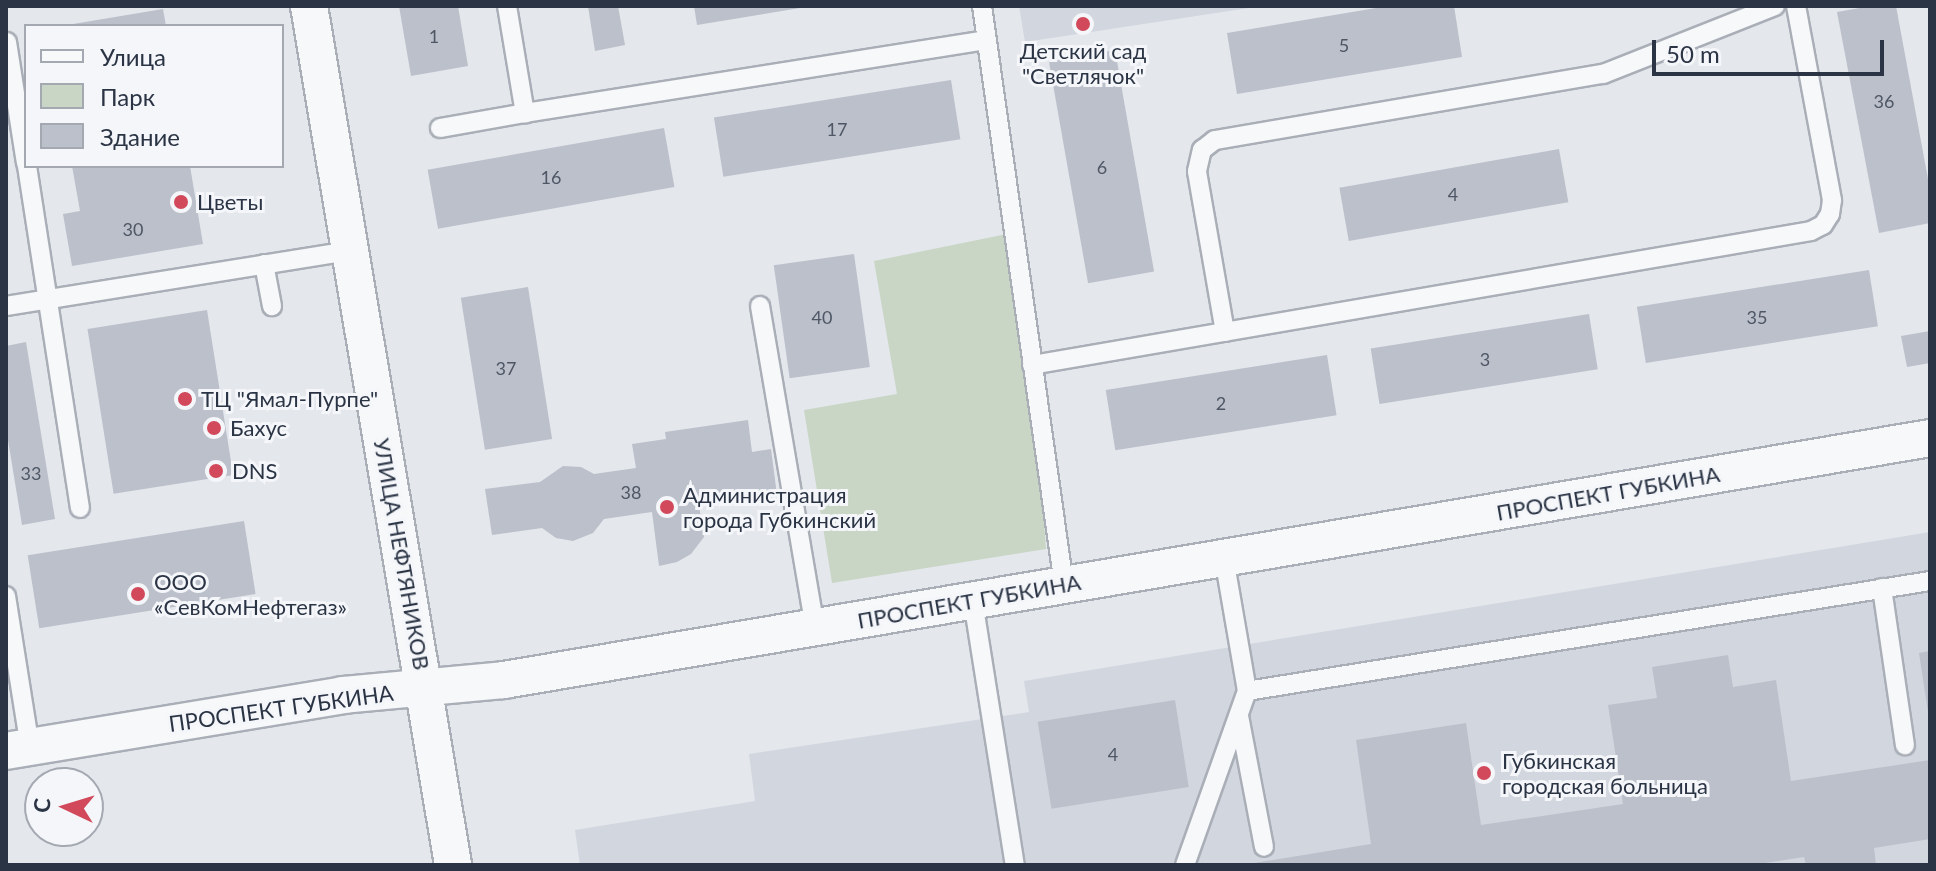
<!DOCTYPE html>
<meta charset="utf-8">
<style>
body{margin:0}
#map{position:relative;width:1936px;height:871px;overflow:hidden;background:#e4e7ec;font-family:Lato,sans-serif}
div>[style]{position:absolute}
.built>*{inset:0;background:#d2d6de}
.green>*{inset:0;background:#c9d6c5}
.building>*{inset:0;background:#bbc0ca;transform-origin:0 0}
.roads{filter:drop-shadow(2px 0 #a9aeb7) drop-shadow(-2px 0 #a9aeb7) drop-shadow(0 2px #a9aeb7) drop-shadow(0 -2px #a9aeb7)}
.service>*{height:18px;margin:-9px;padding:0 9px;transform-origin:9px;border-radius:9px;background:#f7f8fa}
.minor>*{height:36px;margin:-18px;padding:0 18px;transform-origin:18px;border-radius:18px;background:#f7f8fa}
.dots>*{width:22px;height:22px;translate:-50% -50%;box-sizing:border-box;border:4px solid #f4f6f9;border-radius:50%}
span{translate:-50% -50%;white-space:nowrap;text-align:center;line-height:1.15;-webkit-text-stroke:6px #f4f6f9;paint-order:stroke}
.number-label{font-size:18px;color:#4f5766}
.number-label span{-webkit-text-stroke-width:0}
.poi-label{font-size:22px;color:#2b3445}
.left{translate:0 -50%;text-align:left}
.street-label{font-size:22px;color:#2b3445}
.frame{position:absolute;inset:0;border:8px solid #2b3445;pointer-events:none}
.legend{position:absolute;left:24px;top:24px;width:260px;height:144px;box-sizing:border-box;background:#f4f6f9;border:2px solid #a4a8b1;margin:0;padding:10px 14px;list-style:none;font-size:24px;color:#2b3445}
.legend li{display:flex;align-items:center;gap:16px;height:40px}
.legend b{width:40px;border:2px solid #a4a8b1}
.north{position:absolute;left:24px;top:767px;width:80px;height:80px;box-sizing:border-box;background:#f4f6f9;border:2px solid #a4a8b1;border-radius:50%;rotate:274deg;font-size:22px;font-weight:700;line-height:32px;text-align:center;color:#2b3445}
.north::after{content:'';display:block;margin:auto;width:28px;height:36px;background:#d1495b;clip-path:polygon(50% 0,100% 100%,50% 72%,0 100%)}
.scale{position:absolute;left:1652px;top:40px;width:232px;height:36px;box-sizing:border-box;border:4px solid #2b3445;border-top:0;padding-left:10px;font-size:24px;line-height:28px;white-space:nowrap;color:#2b3445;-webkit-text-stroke:6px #f4f6f9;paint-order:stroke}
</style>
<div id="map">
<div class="built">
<i style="clip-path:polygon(1019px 6px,1262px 6px,1025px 42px)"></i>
<i style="clip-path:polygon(1930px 532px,1930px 865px,580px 865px,575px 830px,755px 801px,749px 754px,1029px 712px,1024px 681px)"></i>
</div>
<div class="green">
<i style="clip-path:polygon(1007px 234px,1023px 360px,1034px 379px,1046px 549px,832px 583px,804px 410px,897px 394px,874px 261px)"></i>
</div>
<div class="building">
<i style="clip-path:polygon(399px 6px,458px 6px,468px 66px,411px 76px)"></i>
<i style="clip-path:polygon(588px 6px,618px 6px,625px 45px,595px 51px)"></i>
<i style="clip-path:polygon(694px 6px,800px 6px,800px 8px,697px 25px)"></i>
<i style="clip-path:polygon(1388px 6px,1454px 6px,1462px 57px,1237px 94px,1227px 33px)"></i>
<i style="clip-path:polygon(1871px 6px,1896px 6px,1930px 190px,1930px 223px,1879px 233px,1837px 12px)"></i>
<i style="clip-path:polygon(163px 9px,166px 26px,74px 26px,73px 24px)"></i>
<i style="left:1115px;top:50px;width:225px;height:67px;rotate:80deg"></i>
<i style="left:951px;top:80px;width:60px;height:240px;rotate:81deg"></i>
<i style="left:664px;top:128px;width:60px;height:240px;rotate:80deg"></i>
<i style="left:1559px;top:149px;width:54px;height:223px;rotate:80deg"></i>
<i style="clip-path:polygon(72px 166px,190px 166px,203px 244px,72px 266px,63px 214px,80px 211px)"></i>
<i style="left:854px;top:254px;width:114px;height:81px;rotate:82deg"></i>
<i style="left:1869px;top:270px;width:57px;height:235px;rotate:81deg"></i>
<i style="left:528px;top:287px;width:154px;height:68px;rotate:81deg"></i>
<i style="left:207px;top:310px;width:167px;height:121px;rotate:81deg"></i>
<i style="left:1589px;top:314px;width:56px;height:221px;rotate:81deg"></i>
<i style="clip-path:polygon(1930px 331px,1930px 363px,1907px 367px,1901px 336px)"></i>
<i style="clip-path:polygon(26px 342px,55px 519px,22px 525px,6px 428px,6px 346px)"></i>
<i style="left:1327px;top:355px;width:61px;height:224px;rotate:81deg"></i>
<i style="clip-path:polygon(748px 420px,752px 452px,771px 449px,777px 495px,699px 506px,704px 537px,691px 554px,677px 562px,659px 566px,652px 512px,604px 519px,593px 533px,573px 541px,556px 538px,542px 528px,492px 535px,485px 489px,540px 482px,563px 466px,581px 467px,594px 474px,636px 468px,632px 444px,666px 439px,665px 432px)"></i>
<i style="left:244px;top:521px;width:74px;height:219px;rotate:81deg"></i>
<i style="clip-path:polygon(1930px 651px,1930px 712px,1928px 712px,1919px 653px)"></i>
<i style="clip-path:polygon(1728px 655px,1733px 687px,1776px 680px,1791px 781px,1930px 760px,1930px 839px,1874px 848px,1876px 865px,1806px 865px,1804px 857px,1752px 865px,1242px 865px,1371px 844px,1356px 740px,1466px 723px,1481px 825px,1623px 804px,1608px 705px,1657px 698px,1652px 667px)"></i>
<i style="left:1175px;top:700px;width:88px;height:139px;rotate:81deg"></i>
</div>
<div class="roads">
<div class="service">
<i style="left:507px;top:6px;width:109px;rotate:80.5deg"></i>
<i style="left:525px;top:113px;width:467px;rotate:-9deg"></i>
<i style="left:982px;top:6px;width:585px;rotate:81.94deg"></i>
<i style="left:7px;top:42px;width:122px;rotate:81.1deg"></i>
<i style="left:440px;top:128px;width:86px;rotate:-10deg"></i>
<i style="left:27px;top:166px;width:346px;rotate:81.2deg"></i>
<i style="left:264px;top:264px;width:43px;rotate:79.2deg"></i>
<i style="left:6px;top:306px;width:348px;rotate:-9.1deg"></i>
<i style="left:760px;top:306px;width:327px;rotate:80.3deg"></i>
<i style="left:1225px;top:332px;width:163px;rotate:-99.9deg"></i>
<i style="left:1197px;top:171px;width:22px;rotate:-77deg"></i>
<i style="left:1202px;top:150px;width:16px;rotate:-38deg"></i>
<i style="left:1215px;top:140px;width:394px;rotate:-9.7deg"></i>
<i style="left:1603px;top:74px;width:185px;rotate:-21.6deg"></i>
<i style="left:1032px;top:365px;width:790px;rotate:-9.76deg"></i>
<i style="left:1811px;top:231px;width:13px;rotate:-27deg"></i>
<i style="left:1823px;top:225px;width:13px;rotate:-58deg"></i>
<i style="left:1830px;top:214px;width:14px;rotate:-82deg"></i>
<i style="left:1832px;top:200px;width:197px;rotate:-100.5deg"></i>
<i style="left:1882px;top:588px;width:159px;rotate:81.7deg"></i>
<i style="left:6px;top:596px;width:154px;rotate:81deg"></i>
<i style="left:973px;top:601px;width:267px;rotate:81deg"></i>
<i style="left:1247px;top:691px;width:692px;rotate:-9.15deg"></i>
<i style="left:1239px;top:716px;width:133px;rotate:79.2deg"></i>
<i style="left:1185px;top:865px;width:185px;rotate:-70.4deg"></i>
<i style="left:1247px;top:691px;width:135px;rotate:-99.8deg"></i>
</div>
<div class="minor">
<i style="left:309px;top:6px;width:871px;rotate:80.48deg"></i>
<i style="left:6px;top:751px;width:342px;rotate:-9.4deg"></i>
<i style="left:343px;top:695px;width:162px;rotate:-5.3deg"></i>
<i style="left:504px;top:680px;width:1446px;rotate:-9.63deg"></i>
</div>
</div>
<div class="dots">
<i style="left:1083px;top:24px;background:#d1495b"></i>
<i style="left:181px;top:202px;background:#d1495b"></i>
<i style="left:185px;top:399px;background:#d1495b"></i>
<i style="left:214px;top:428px;background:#d1495b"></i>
<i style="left:216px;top:471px;background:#d1495b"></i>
<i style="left:667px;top:507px;background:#d1495b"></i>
<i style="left:138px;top:594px;background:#d1495b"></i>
<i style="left:1484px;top:773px;background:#d1495b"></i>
</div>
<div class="number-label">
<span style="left:434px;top:36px">1</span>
<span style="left:1344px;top:45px">5</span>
<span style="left:1884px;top:101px">36</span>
<span style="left:837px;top:129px">17</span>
<span style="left:1102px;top:167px">6</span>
<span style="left:551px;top:177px">16</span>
<span style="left:1453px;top:194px">4</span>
<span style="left:133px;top:229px">30</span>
<span style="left:822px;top:317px">40</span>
<span style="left:1757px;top:317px">35</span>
<span style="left:1485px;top:359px">3</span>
<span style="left:506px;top:368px">37</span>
<span style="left:1221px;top:403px">2</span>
<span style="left:31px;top:473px">33</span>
<span style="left:631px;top:492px">38</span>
<span style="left:1113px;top:754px">4</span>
</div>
<div class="poi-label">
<span style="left:1083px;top:63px">Детский сад<br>"Светлячок"</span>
<span class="left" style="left:197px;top:202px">Цветы</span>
<span class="left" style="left:201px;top:399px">ТЦ "Ямал-Пурпе"</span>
<span class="left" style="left:230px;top:428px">Бахус</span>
<span class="left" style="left:232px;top:471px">DNS</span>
<span class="left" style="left:683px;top:507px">Администрация<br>города Губкинский</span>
<span class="left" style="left:154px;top:594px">ООО<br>«СевКомНефтегаз»</span>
<span class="left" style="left:1502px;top:773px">Губкинская<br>городская больница</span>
</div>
<div class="street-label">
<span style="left:1608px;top:493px;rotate:-10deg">ПРОСПЕКТ ГУБКИНА</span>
<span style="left:402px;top:554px;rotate:80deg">УЛИЦА НЕФТЯНИКОВ</span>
<span style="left:969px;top:601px;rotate:-10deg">ПРОСПЕКТ ГУБКИНА</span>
<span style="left:281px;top:708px;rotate:-8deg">ПРОСПЕКТ ГУБКИНА</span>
</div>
<div class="frame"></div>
<ul class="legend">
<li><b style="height:10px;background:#f7f8fa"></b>Улица</li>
<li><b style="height:22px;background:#c9d6c5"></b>Парк</li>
<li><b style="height:22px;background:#bbc0ca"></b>Здание</li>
</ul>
<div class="north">С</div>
<div class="scale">50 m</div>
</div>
